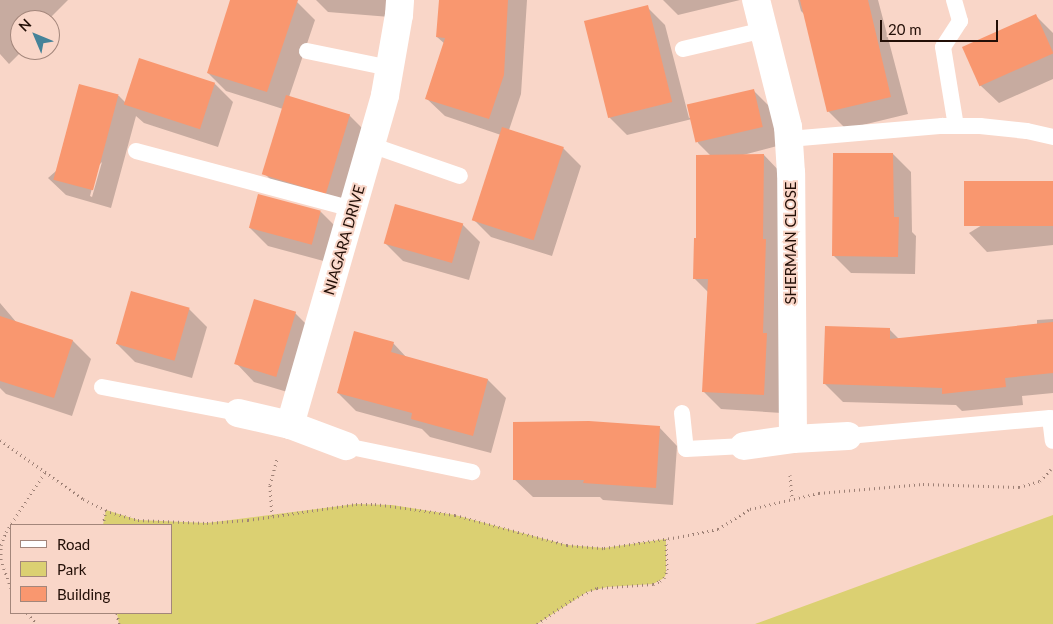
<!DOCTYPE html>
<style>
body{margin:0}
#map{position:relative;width:1053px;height:624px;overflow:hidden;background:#f9d6c8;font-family:Lato,sans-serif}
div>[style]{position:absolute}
.green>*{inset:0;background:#dbd072}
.shadow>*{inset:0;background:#0003}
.building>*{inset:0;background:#f9976f;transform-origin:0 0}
.path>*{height:3px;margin-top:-1.5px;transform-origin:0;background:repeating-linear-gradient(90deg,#9e8176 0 1px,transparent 0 5px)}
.lane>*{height:16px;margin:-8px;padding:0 8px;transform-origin:8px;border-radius:8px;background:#fff}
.street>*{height:28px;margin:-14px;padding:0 14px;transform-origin:14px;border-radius:14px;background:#fff}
span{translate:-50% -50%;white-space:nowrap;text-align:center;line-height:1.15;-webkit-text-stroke:4px #f9d6c8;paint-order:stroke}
.street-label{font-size:15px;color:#230f07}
.legend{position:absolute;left:10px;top:524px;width:162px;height:90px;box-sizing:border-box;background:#f9d6c8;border:1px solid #a3867b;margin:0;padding:6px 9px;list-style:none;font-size:15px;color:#230f07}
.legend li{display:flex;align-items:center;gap:10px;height:25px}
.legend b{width:25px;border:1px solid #a3867b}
.north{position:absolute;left:10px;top:10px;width:50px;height:50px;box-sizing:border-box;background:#f9d6c8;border:1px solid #a3867b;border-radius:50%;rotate:315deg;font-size:14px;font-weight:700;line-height:20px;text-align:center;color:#230f07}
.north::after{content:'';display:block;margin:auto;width:18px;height:22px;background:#458399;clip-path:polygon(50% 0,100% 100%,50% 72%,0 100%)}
.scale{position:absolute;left:880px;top:20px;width:118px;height:22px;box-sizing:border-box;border:2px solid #230f07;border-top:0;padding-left:6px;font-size:15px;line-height:18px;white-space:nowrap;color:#230f07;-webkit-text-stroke:4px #f9d6c8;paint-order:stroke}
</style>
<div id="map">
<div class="green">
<i style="clip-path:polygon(356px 504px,392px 505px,455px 515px,567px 545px,604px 548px,666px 539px,666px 574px,664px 578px,653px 584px,607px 587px,587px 592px,537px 624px,119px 624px,117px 613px,171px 613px,171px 525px,103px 525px,106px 510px,138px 520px,207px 523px)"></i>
<i style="clip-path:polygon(1053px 515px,1053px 624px,755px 624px)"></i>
</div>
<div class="shadow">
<i style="clip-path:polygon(0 0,68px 0,48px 20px,20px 20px,20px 50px,23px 50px,9px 64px,0 54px)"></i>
<i style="clip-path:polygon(232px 0,290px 0,297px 2px,315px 20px,289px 97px,349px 115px,367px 133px,345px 209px,283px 192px,265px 174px,283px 109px,226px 91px,208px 73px)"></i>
<i style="clip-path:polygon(316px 0,391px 0,390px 17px,328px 12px)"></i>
<i style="clip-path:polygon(440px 0,527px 0,521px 94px,509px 130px,563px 148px,581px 166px,552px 256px,491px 237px,473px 219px,501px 135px,445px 116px,426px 98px,445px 44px,437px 37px)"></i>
<i style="clip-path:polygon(663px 0,740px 0,678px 15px)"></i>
<i style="clip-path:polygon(798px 0,878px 0,908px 114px,846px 129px,828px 111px,805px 15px,801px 11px)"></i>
<i style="clip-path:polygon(647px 7px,665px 25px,689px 118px,753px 90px,771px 108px,781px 145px,743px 155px,764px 155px,782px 174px,782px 413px,721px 409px,703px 391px,708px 292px,694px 278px,697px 239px,711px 156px,698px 143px,692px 119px,627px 135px,609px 117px,585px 22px)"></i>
<i style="clip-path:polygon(1036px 16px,1053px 33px,1053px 79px,999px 103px,980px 85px)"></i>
<i style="clip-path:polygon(evenodd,215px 84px,233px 102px,218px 147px,144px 123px,136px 116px,111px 208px,66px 195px,48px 178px,72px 157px,79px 85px,119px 96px,126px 103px,215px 84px,102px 162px,92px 197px,90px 196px,98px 166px,102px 162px)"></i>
<i style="clip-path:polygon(893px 154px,911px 172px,912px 232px,916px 236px,915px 274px,851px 273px,833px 255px)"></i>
<i style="clip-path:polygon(1053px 182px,1053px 245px,987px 252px,969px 233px)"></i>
<i style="clip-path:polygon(321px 212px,339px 230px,331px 263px,268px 246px,250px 228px)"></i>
<i style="clip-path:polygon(462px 224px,480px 242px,469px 280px,403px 261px,385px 243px)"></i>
<i style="clip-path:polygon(0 303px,17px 323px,73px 341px,91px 359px,72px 416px,6px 394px,0 388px)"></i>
<i style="clip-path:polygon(189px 309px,207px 327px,192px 378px,135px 362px,116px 343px)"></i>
<i style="clip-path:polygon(295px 313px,313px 331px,294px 394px,254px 382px,236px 363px)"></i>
<i style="clip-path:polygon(1053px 319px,1053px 393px,1022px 396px,1023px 405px,962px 411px,956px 405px,843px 402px,825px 384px,890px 330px,900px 340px,1037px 325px,1037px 320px)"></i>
<i style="clip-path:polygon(393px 343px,408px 359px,488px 380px,506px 398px,491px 453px,430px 437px,422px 429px,356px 411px,338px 393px)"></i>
<i style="clip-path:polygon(659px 427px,677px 446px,673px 505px,603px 500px,600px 497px,533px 497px,514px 479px)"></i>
</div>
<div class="building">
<i style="clip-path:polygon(230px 0,298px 0,267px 92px,207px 73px)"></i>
<i style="clip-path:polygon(439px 0,508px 0,504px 75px,489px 119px,425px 99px,445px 38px,436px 37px)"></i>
<i style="clip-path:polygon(800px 0,868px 0,891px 97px,827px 112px)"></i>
<i style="left:648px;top:5px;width:100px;height:66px;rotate:76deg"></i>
<i style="left:1036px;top:14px;width:43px;height:81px;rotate:66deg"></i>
<i style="left:139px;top:58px;width:80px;height:49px;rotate:18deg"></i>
<i style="left:79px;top:84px;width:41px;height:99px;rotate:15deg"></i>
<i style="left:754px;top:89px;width:39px;height:69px;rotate:77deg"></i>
<i style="left:286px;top:95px;width:67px;height:83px;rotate:17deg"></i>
<i style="left:502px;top:127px;width:65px;height:98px;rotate:18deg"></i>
<i style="clip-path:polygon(833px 153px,893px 153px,894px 217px,899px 217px,898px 257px,832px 256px)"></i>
<i style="clip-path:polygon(764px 154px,763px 239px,766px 239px,763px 333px,767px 333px,764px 395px,702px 392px,708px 279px,693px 279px,694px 238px,696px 238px,696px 155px)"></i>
<i style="left:1053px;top:181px;width:45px;height:89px;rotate:90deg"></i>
<i style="left:258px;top:194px;width:65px;height:35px;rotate:15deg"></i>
<i style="left:395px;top:204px;width:71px;height:41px;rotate:16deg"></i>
<i style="left:131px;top:291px;width:61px;height:55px;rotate:16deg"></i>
<i style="left:254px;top:299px;width:44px;height:68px;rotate:17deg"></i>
<i style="clip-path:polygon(0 316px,73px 340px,54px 398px,0 381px)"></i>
<i style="clip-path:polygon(1053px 322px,1053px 373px,1005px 378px,1006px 387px,942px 394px,942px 388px,823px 384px,825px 326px,890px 328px,890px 339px)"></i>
<i style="clip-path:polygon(354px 331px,394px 342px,391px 352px,488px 379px,473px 436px,411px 419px,412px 413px,337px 393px)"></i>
<i style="clip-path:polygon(589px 421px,660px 426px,656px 488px,583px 483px,584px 480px,513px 480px,513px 422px)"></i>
</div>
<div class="path">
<i style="left:0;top:440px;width:102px;rotate:35.4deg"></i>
<i style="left:83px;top:499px;width:30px;rotate:26deg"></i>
<i style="left:110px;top:512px;width:29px;rotate:16deg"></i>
<i style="left:138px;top:520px;width:69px;rotate:2.5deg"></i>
<i style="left:207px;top:523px;width:41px;rotate:-4.2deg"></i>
<i style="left:248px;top:520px;width:109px;rotate:-8.4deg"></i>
<i style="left:356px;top:504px;width:19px"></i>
<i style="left:375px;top:504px;width:81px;rotate:7.8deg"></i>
<i style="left:455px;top:515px;width:116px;rotate:15deg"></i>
<i style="left:567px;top:545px;width:37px;rotate:5deg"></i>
<i style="left:604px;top:548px;width:75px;rotate:-8.5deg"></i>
<i style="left:678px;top:537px;width:41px;rotate:-11.3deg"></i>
<i style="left:718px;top:529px;width:38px;rotate:-32deg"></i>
<i style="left:750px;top:509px;width:71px;rotate:-13.1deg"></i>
<i style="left:819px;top:493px;width:104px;rotate:-4.9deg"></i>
<i style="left:923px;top:484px;width:96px;rotate:1.8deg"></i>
<i style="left:1019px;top:487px;width:22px;rotate:-16deg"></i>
<i style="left:1040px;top:481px;width:16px;rotate:-47deg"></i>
<i style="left:790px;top:475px;width:24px;rotate:85deg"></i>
<i style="left:272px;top:516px;width:31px;rotate:-94deg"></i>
<i style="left:270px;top:485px;width:28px;rotate:-75deg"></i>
<i style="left:103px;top:525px;width:15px;rotate:-79deg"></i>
<i style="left:11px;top:588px;width:30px;rotate:-110deg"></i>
<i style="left:1px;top:560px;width:15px;rotate:-90deg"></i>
<i style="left:1px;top:545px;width:14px;rotate:-69deg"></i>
<i style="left:6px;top:532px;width:72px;rotate:-57deg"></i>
<i style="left:27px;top:613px;width:15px;rotate:48deg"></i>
<i style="left:117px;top:613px;width:11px;rotate:80deg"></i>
<i style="left:537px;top:624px;width:44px;rotate:-34.8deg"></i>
<i style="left:573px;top:599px;width:26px;rotate:-25deg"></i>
<i style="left:597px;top:588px;width:56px;rotate:-4.1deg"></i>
<i style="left:653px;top:584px;width:8px;rotate:-23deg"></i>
<i style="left:660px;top:581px;width:5px;rotate:-37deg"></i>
<i style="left:664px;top:578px;width:9px;rotate:-69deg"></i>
<i style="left:667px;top:570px;width:31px;rotate:-92deg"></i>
</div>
<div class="lane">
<i style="left:954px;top:0;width:22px;rotate:74deg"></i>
<i style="left:960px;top:21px;width:31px;rotate:123deg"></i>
<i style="left:943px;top:47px;width:80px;rotate:80.7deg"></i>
<i style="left:683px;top:49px;width:83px;rotate:-13.2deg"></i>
<i style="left:307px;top:51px;width:85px;rotate:11.6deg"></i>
<i style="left:789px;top:139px;width:154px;rotate:-4.9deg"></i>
<i style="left:942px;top:126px;width:38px"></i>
<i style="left:980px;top:126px;width:47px;rotate:6.1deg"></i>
<i style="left:1027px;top:131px;width:27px;rotate:13deg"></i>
<i style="left:371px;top:145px;width:94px;rotate:19.2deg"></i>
<i style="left:136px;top:151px;width:225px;rotate:15deg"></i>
<i style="left:102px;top:387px;width:138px;rotate:10.8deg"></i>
<i style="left:682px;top:413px;width:36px;rotate:84deg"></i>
<i style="left:686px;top:449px;width:58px;rotate:-3deg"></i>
<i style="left:848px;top:436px;width:203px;rotate:-5.1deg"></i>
<i style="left:1050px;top:418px;width:23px;rotate:83deg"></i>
<i style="left:346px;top:446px;width:129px;rotate:11.7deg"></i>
</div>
<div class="street">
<i style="left:238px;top:413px;width:53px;rotate:13deg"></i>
<i style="left:290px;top:425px;width:343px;rotate:-73.9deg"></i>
<i style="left:385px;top:95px;width:81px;rotate:-80.1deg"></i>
<i style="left:399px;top:15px;width:15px;rotate:-86deg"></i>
<i style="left:290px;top:425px;width:60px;rotate:20.6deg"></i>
<i style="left:793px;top:439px;width:55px;rotate:-3.1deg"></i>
<i style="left:744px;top:446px;width:49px;rotate:-8.1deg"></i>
<i style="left:793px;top:439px;width:266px;rotate:-90.4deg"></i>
<i style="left:791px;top:173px;width:46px;rotate:-93.7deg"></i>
<i style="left:788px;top:127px;width:131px;rotate:-104.1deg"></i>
</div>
<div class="street-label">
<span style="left:344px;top:240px;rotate:-74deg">NIAGARA DRIVE</span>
<span style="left:791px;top:243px;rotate:-90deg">SHERMAN CLOSE</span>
</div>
<ul class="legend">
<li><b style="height:6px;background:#fff"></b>Road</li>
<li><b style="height:14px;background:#dbd072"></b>Park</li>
<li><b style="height:14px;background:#f9976f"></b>Building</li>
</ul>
<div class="north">N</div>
<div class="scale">20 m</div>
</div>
